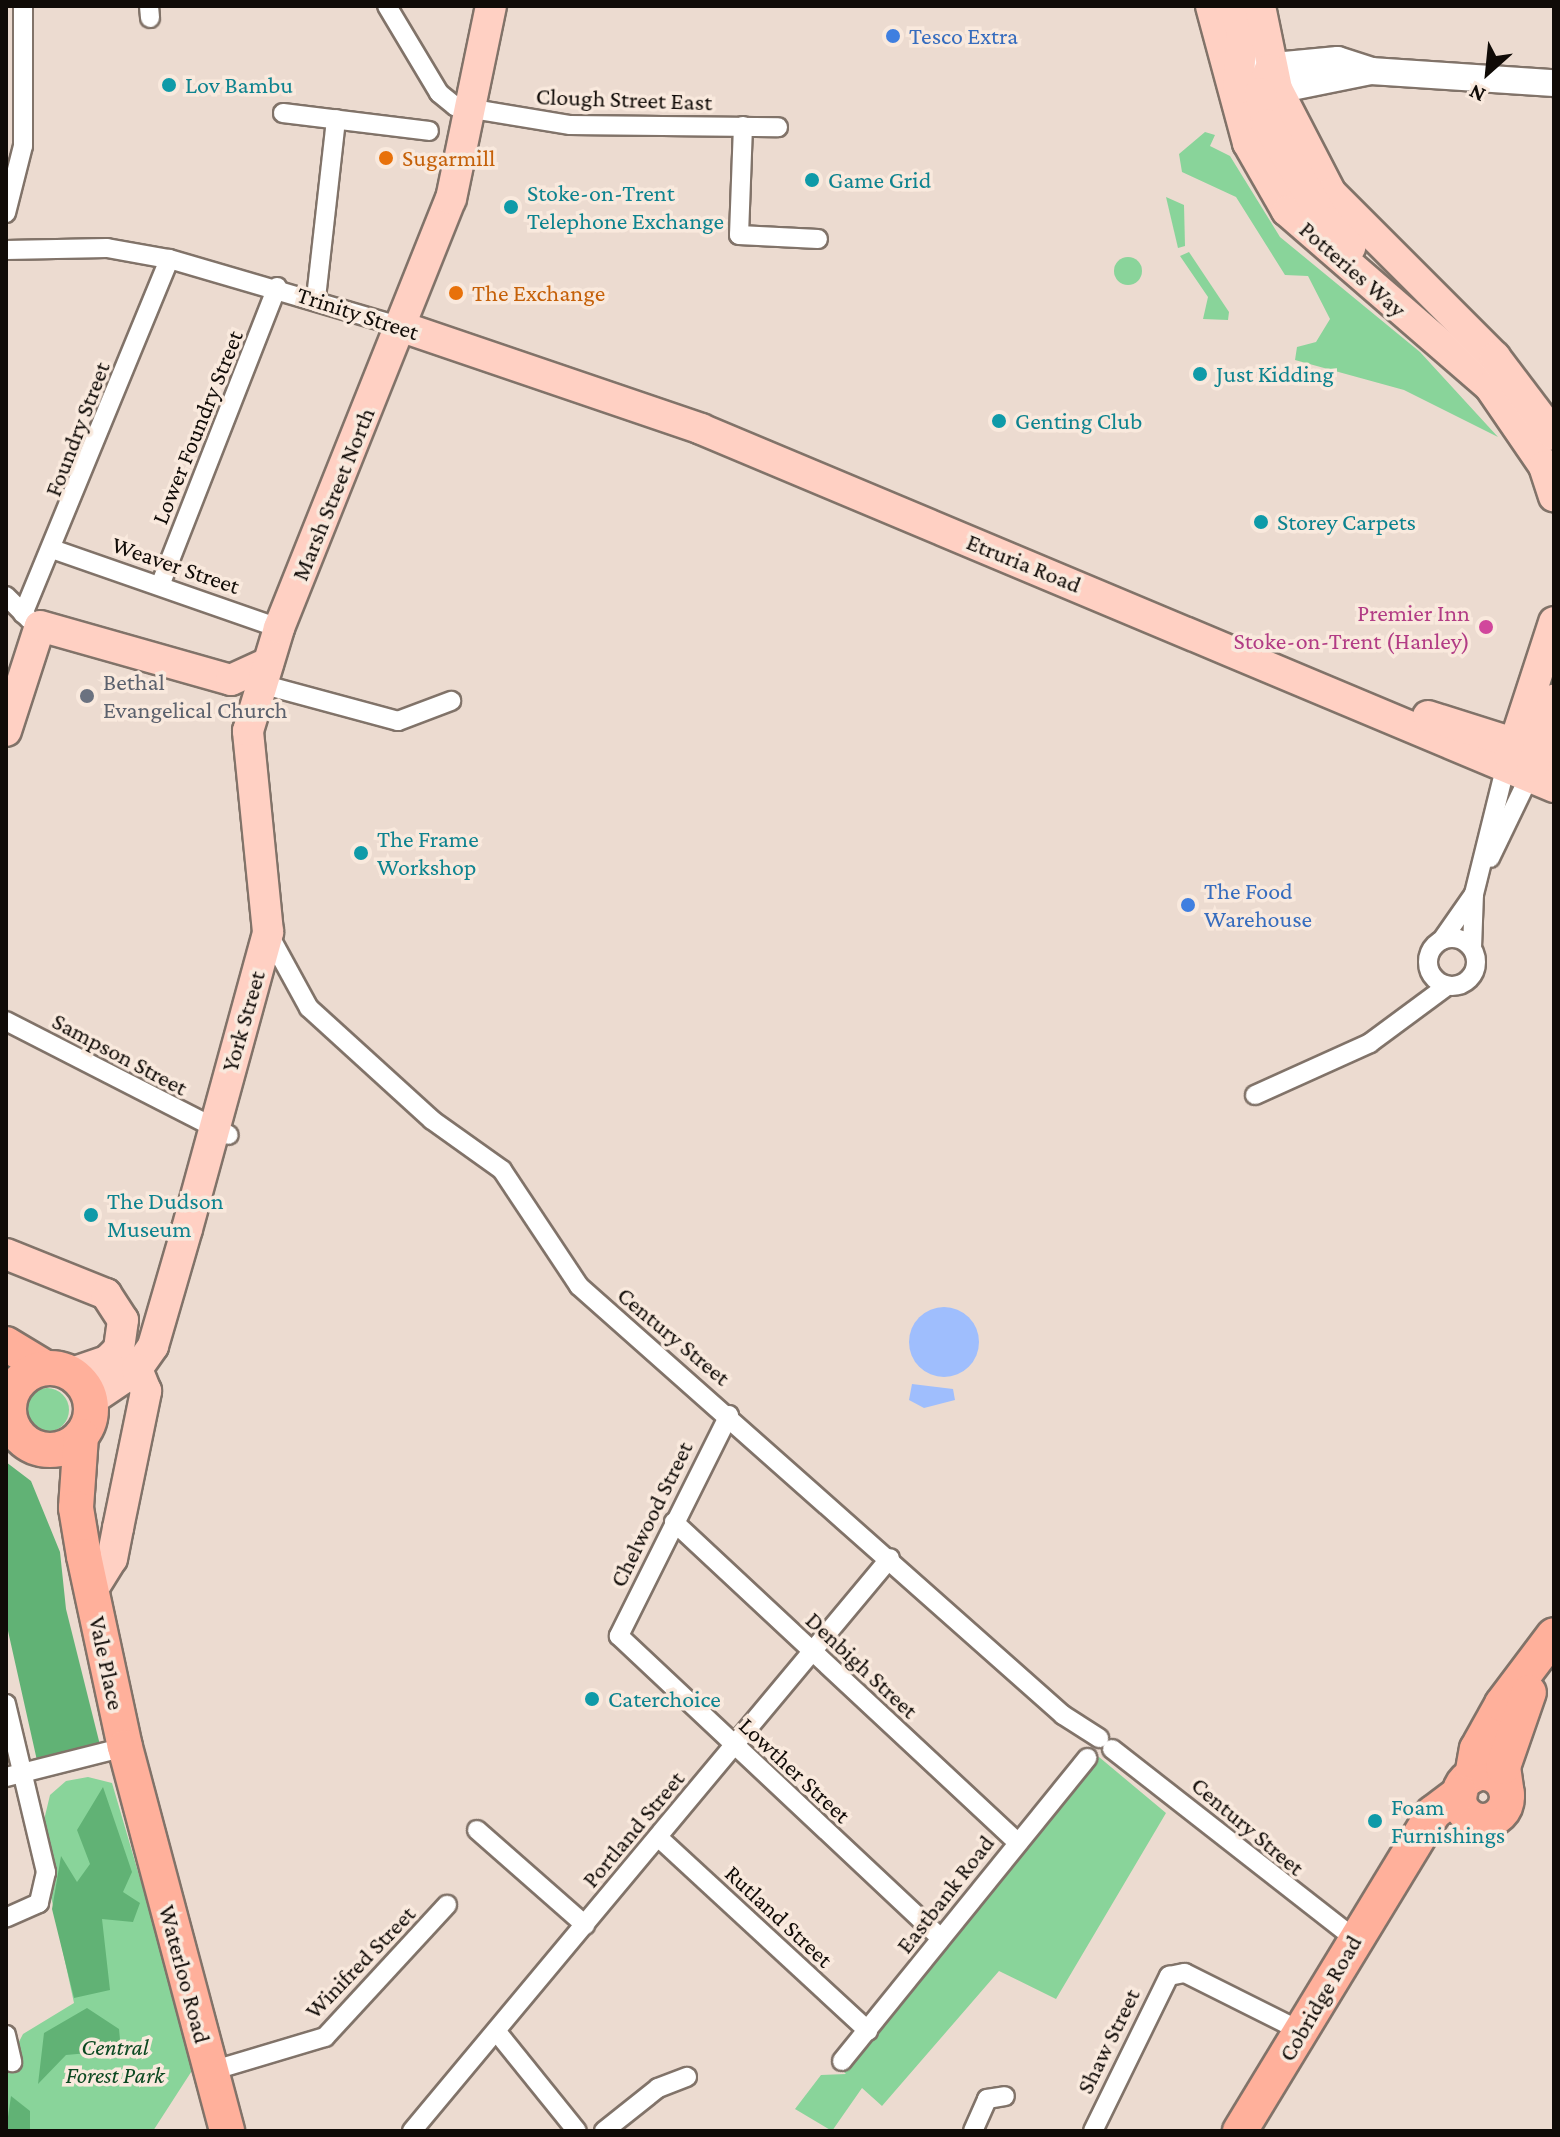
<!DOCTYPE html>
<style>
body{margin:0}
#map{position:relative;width:1560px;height:2137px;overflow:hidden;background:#ecdbd0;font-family:"Crimson Pro",serif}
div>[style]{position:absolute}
.green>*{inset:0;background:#89d49a}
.round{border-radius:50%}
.forest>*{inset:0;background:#61b275}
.water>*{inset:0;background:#9fbefd}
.roads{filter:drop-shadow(2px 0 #817369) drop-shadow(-2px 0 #817369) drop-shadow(0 2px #817369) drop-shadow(0 -2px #817369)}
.street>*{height:18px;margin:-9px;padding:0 9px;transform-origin:9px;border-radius:9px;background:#fff}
.street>.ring{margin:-9px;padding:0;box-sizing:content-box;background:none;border:18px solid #fff;border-radius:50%}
.secondary>*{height:26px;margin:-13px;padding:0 13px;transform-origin:13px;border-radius:13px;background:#fff}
.primary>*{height:30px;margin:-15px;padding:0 15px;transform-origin:15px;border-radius:15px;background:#ffd0c3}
.highway>*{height:34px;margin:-17px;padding:0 17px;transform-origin:17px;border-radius:17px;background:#ffb09b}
.highway>.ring{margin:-17px;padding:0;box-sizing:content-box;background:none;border:34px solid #ffb09b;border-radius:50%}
.dots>*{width:22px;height:22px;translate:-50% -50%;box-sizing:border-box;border:4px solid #f9e9dd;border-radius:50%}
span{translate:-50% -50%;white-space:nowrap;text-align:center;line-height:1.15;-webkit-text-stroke:7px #f9e9dd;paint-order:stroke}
.shop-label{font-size:24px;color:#366cbe}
.left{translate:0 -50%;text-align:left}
.culture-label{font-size:24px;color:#0d838f}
.street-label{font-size:24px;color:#100b07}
.food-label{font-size:24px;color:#c56008}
.hotel-label{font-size:24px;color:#b23c85}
.right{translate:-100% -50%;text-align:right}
.worship-label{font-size:24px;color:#5b616d}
.park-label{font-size:24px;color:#0a4820;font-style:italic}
.frame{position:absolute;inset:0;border:8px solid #100b07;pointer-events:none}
.north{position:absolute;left:1448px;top:32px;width:80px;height:80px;-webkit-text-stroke:6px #f9e9dd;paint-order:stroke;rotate:207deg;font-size:22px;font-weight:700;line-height:32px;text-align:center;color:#100b07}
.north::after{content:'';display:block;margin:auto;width:28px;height:36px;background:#100b07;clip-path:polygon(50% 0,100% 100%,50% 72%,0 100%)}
</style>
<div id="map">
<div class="green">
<i style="clip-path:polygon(1205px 132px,1215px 135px,1210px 146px,1230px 156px,1280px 237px,1420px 352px,1498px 437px,1404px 390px,1295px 360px,1297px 347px,1316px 342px,1330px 319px,1308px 276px,1285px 275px,1236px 197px,1182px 172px,1179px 154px)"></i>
<i style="clip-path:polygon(1166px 197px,1184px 205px,1185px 246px,1178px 248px)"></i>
<i style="clip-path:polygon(1189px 252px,1229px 312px,1228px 320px,1203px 319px,1208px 297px,1180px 256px)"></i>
<i class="round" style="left:1114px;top:257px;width:28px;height:28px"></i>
<i class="round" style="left:25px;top:1388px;width:44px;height:44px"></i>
<i style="clip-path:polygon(1099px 1757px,1166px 1813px,1056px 1999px,999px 1971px,882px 2106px,862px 2088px,832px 2131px,795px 2109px,821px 2075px,846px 2074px,841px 2069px)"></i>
<i style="clip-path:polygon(88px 1777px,112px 1783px,195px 2066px,153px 2131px,6px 2131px,6px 2067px,23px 2034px,74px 2003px,39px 1841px,50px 1795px,66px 1781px)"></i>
</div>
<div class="forest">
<i style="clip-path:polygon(6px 1462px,31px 1481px,60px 1552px,66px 1609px,101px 1749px,38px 1765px,6px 1622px)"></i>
<i style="clip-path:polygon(103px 1787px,132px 1872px,123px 1892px,140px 1903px,133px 1922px,102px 1919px,110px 1990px,74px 1998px,52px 1909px,61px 1856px,77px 1882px,90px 1864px,77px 1830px)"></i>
<i style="clip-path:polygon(87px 2008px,119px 2029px,121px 2050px,66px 2055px,38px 2084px,44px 2033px)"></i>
<i style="clip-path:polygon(11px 2096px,30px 2111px,30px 2131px,6px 2131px)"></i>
</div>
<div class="water">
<i class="round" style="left:909px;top:1307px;width:70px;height:70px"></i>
<i style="clip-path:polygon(912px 1384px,953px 1389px,955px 1400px,924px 1408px,909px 1400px)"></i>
</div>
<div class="roads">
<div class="street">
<i style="left:149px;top:6px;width:12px;rotate:85deg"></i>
<i style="left:387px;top:6px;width:101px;rotate:59.1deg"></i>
<i style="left:439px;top:93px;width:21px;rotate:39deg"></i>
<i style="left:455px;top:106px;width:117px;rotate:9.4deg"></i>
<i style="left:570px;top:125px;width:208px;rotate:0.6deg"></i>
<i style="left:283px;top:113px;width:147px;rotate:7deg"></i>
<i style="left:743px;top:126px;width:109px;rotate:92.1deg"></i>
<i style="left:739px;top:235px;width:79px;rotate:2.9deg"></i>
<i style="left:6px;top:213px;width:69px;rotate:-75.8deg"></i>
<i style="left:23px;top:146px;width:140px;rotate:-90deg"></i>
<i style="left:6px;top:250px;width:101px;rotate:-1.1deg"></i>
<i style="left:107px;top:248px;width:63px;rotate:10.1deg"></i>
<i style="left:169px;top:259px;width:243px;rotate:16.3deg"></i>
<i style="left:316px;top:298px;width:180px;rotate:-83.6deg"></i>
<i style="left:55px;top:550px;width:237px;rotate:19.2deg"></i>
<i style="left:161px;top:583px;width:318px;rotate:-68.6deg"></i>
<i style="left:6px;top:596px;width:33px;rotate:45deg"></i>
<i style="left:23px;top:614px;width:384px;rotate:-67.6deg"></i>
<i style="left:261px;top:684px;width:142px;rotate:15.1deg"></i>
<i style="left:398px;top:721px;width:57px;rotate:-20.7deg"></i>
<i style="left:1490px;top:858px;width:92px;rotate:-64.3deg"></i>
<i style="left:269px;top:935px;width:83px;rotate:61.3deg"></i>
<i style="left:309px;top:1008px;width:166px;rotate:42.3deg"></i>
<i style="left:432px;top:1120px;width:86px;rotate:35.5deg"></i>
<i style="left:502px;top:1170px;width:139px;rotate:56.4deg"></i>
<i style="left:579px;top:1286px;width:647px;rotate:41.55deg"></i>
<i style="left:1063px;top:1715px;width:43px;rotate:32.6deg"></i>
<i class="ring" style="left:1428px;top:938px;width:30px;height:30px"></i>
<i style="left:1442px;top:940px;width:56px;rotate:-55.2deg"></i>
<i style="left:1472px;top:948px;width:54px;rotate:-87.9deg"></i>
<i style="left:1474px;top:894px;width:133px;rotate:-76.1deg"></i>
<i style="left:6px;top:1021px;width:250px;rotate:27.1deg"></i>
<i style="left:1255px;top:1095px;width:126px;rotate:-24.3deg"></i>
<i style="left:1370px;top:1043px;width:96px;rotate:-36.5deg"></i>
<i style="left:729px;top:1415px;width:247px;rotate:116.5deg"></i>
<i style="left:619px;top:1636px;width:441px;rotate:43.2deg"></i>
<i style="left:674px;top:1522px;width:469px;rotate:43deg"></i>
<i style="left:6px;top:1704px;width:173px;rotate:76.6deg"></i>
<i style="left:46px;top:1872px;width:32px;rotate:103deg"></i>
<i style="left:39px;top:1903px;width:36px;rotate:156deg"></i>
<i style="left:1112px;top:1749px;width:307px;rotate:38deg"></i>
<i style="left:6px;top:1777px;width:123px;rotate:-14.1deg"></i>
<i style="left:477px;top:1830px;width:144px;rotate:41.3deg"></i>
<i style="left:658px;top:1837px;width:286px;rotate:42.7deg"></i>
<i style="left:497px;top:2032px;width:127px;rotate:51.1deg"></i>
<i style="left:6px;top:2035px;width:28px;rotate:77deg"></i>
<i style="left:842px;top:2061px;width:390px;rotate:-51deg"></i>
<i style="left:211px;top:2071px;width:119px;rotate:-16.6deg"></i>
<i style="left:325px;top:2037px;width:180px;rotate:-47.3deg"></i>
<i style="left:412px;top:2131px;width:746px;rotate:-50.16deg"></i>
<i style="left:604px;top:2131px;width:69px;rotate:-38.5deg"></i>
<i style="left:658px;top:2088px;width:31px;rotate:-21deg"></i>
<i style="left:973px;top:2131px;width:35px;rotate:-66deg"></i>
<i style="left:987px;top:2099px;width:18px;rotate:-9deg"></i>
<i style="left:1093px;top:2131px;width:173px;rotate:-63.9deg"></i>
<i style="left:1169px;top:1976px;width:16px;rotate:-11deg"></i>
<i style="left:1185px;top:1973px;width:130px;rotate:26.6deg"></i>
</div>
<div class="secondary">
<i style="left:1253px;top:68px;width:85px;rotate:-5.4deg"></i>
<i style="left:1338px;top:60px;width:35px;rotate:18deg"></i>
<i style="left:1371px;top:71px;width:183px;rotate:3.8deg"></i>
<i style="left:1257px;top:94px;width:116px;rotate:-11.4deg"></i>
</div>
<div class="primary">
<i style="left:1211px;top:6px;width:142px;rotate:74.9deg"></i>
<i style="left:1248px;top:143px;width:78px;rotate:60.2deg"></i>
<i style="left:1287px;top:211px;width:269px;rotate:40.9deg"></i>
<i style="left:1490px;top:387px;width:96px;rotate:55.6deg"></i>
<i style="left:1544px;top:466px;width:32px;rotate:72deg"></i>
<i style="left:1235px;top:6px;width:29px;rotate:76deg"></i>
<i style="left:1242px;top:34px;width:55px;rotate:94.2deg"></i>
<i style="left:1260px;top:6px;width:85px;rotate:78.4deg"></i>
<i style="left:1277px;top:89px;width:117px;rotate:62.6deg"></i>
<i style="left:1331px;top:193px;width:232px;rotate:45deg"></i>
<i style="left:1495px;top:357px;width:98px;rotate:52.9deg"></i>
<i style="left:1270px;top:69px;width:26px;rotate:113deg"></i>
<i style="left:1260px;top:93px;width:32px;rotate:77deg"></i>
<i style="left:1267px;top:124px;width:114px;rotate:59deg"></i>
<i style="left:1326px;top:222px;width:35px;rotate:46deg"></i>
<i style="left:402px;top:327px;width:316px;rotate:18.8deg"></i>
<i style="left:701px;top:429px;width:925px;rotate:22.77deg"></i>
<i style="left:1428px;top:716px;width:132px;rotate:17.6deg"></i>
<i style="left:6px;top:731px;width:110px;rotate:-72.1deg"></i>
<i style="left:40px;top:626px;width:198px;rotate:15.8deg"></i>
<i style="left:231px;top:680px;width:41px;rotate:-24.7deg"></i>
<i style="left:1510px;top:757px;width:142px;rotate:-71.9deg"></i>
<i style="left:1532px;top:767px;width:71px;rotate:-71.8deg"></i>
<i style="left:6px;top:1254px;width:108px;rotate:21.8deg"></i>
<i style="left:106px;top:1294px;width:31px;rotate:57deg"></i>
<i style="left:123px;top:1320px;width:29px;rotate:98deg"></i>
<i style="left:119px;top:1349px;width:17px;rotate:135deg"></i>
<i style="left:107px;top:1361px;width:37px;rotate:161deg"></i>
<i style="left:91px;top:1400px;width:55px;rotate:-34deg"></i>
<i style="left:137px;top:1369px;width:28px;rotate:-55deg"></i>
<i style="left:153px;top:1346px;width:122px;rotate:-73.8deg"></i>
<i style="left:187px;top:1229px;width:308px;rotate:-74.7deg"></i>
<i style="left:268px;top:932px;width:202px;rotate:-95.7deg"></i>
<i style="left:248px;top:731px;width:108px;rotate:-73.2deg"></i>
<i style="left:279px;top:628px;width:462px;rotate:-68.2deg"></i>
<i style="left:451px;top:199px;width:197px;rotate:-78.3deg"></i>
<i style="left:91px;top:1592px;width:39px;rotate:-58deg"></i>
<i style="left:112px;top:1559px;width:32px;rotate:-79deg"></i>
<i style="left:118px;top:1528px;width:140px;rotate:-78.4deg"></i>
<i style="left:146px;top:1391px;width:24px;rotate:-112deg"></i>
</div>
<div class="highway">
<i style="left:6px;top:1344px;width:44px;rotate:31.2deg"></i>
<i class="ring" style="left:9px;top:1368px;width:48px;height:48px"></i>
<i style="left:81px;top:1436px;width:72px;rotate:94deg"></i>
<i style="left:76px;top:1508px;width:49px;rotate:80.5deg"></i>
<i style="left:84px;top:1556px;width:195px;rotate:77.9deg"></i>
<i style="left:125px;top:1747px;width:397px;rotate:75.1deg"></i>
<i class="ring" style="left:1459px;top:1773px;width:14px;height:14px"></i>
<i style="left:1472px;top:1776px;width:27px;rotate:-80deg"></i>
<i style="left:1477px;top:1749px;width:51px;rotate:-60.9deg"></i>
<i style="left:1502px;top:1704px;width:86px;rotate:-53deg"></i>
<i style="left:1507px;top:1795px;width:28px;rotate:-98deg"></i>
<i style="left:1503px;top:1767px;width:79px;rotate:-70.9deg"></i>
<i style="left:1240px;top:2131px;width:372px;rotate:-58.7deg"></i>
<i style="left:1433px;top:1813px;width:34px;rotate:-37deg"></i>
</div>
</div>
<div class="dots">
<i style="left:893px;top:36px;background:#3f7fe0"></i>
<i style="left:169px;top:85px;background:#0f9aa8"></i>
<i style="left:386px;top:158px;background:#e8710a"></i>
<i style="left:812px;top:180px;background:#0f9aa8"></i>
<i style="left:511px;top:207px;background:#0f9aa8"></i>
<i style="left:456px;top:293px;background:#e8710a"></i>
<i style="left:1200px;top:374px;background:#0f9aa8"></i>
<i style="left:999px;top:421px;background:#0f9aa8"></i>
<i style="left:1261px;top:522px;background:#0f9aa8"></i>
<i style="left:1486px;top:627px;background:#d1479c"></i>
<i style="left:87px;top:696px;background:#6b7280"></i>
<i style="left:361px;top:853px;background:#0f9aa8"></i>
<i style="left:1188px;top:905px;background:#3f7fe0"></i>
<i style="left:91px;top:1215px;background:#0f9aa8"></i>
<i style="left:592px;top:1699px;background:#0f9aa8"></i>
<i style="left:1375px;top:1821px;background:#0f9aa8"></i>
</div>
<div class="shop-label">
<span class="left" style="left:909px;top:36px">Tesco Extra</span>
<span class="left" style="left:1204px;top:905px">The Food<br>Warehouse</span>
</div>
<div class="culture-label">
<span class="left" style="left:185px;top:85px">Lov Bambu</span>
<span class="left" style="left:828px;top:180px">Game Grid</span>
<span class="left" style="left:527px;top:207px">Stoke-on-Trent<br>Telephone Exchange</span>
<span class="left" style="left:1216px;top:374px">Just Kidding</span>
<span class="left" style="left:1015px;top:421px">Genting Club</span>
<span class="left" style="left:1277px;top:522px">Storey Carpets</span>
<span class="left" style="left:377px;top:853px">The Frame<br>Workshop</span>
<span class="left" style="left:107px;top:1215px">The Dudson<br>Museum</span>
<span class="left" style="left:608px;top:1699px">Caterchoice</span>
<span class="left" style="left:1391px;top:1821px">Foam<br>Furnishings</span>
</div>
<div class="street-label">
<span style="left:624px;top:99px;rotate:2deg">Clough Street East</span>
<span style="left:1353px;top:269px;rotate:41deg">Potteries Way</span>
<span style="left:358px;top:313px;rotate:18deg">Trinity Street</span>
<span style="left:197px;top:427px;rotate:-68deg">Lower Foundry Street</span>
<span style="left:77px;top:429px;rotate:-69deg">Foundry Street</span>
<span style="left:333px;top:494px;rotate:-68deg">Marsh Street North</span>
<span style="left:1024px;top:563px;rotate:22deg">Etruria Road</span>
<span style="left:176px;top:565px;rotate:19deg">Weaver Street</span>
<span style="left:243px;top:1021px;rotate:-74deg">York Street</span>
<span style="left:120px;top:1054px;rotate:28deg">Sampson Street</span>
<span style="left:674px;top:1336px;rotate:40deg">Century Street</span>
<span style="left:651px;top:1514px;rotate:-64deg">Chelwood Street</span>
<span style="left:107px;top:1663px;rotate:78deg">Vale Place</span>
<span style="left:862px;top:1665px;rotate:43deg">Denbigh Street</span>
<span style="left:795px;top:1770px;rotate:43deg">Lowther Street</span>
<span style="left:1248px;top:1826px;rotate:40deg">Century Street</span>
<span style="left:633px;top:1829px;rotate:-50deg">Portland Street</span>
<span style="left:945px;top:1894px;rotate:-52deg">Eastbank Road</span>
<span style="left:779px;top:1916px;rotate:43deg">Rutland Street</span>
<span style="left:360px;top:1962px;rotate:-46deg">Winifred Street</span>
<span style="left:185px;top:1974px;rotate:75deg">Waterloo Road</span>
<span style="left:1320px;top:1998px;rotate:-60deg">Cobridge Road</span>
<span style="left:1108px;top:2041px;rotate:-64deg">Shaw Street</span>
</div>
<div class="food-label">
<span class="left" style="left:402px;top:158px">Sugarmill</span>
<span class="left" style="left:472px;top:293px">The Exchange</span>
</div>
<div class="hotel-label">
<span class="right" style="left:1470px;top:627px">Premier Inn<br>Stoke-on-Trent (Hanley)</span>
</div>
<div class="worship-label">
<span class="left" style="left:103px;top:696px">Bethal<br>Evangelical Church</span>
</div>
<div class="park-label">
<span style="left:115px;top:2061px">Central<br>Forest Park</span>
</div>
<div class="frame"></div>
<div class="north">N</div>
</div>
